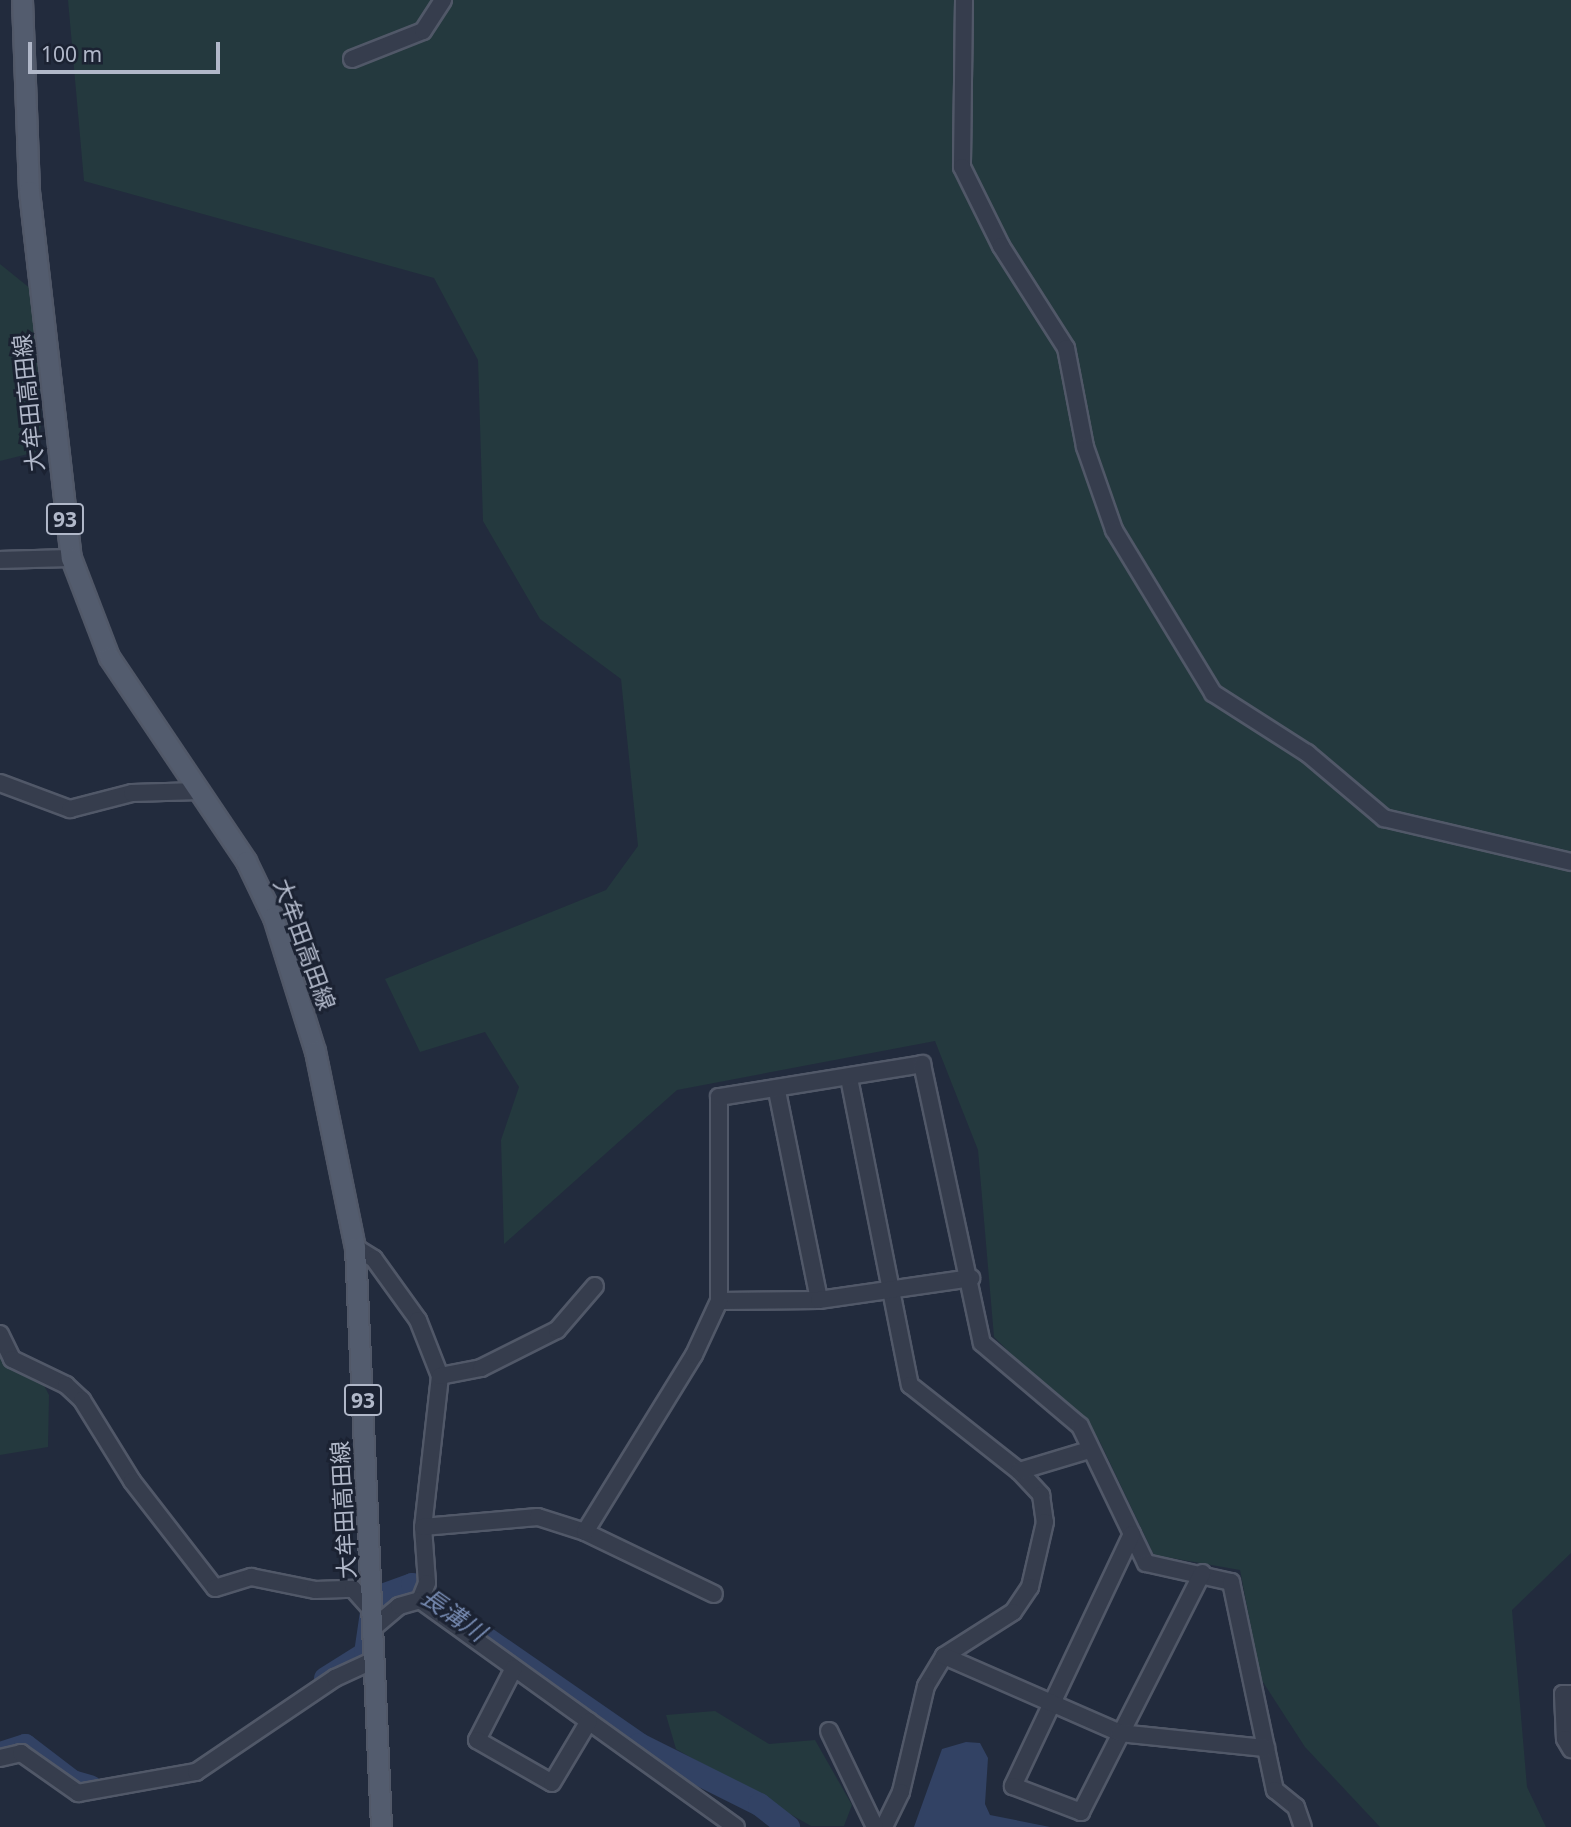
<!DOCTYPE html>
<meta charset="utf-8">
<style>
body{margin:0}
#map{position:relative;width:1571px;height:1827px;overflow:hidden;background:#222b3d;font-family:"Noto Sans","Noto Sans JP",sans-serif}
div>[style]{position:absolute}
.green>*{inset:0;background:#24393e}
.water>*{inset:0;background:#324264}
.river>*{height:23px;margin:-11.5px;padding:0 11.5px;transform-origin:11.5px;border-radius:11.5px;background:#324264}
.roads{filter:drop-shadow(2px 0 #515868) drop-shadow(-2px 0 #515868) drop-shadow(0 2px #515868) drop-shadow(0 -2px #515868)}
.minor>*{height:16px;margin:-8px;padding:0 8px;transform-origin:8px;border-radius:8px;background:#363d4d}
.major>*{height:19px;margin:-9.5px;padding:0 9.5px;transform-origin:9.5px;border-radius:9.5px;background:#535c6e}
span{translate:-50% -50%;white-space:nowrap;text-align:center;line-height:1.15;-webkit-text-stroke:6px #1b2232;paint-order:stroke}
.shield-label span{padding:2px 5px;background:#1b2232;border:2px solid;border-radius:5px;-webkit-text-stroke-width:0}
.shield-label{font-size:21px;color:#b1b8c9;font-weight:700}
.street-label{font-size:23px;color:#b1b8c9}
.water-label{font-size:24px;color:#778bb2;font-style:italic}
.scale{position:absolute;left:28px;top:42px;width:192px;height:32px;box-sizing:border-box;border:4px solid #b1b8c9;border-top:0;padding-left:9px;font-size:21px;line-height:24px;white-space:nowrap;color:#b1b8c9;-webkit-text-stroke:5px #1b2232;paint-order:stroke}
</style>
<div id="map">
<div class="green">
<i style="clip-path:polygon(68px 0,1571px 0,1571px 1553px,1512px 1610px,1527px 1787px,1546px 1827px,1380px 1827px,1305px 1747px,1261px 1679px,1240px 1570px,1154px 1555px,1099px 1440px,994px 1337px,978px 1150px,935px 1041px,677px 1090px,504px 1244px,501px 1140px,519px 1087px,485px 1032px,420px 1052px,385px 979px,606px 890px,638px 846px,621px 679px,540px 619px,483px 521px,478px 360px,434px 278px,84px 181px)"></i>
<i style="clip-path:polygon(0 264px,31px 289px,42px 420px,36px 452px,0 461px)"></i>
<i style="clip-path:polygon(0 1345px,35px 1368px,49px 1395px,48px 1447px,0 1455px)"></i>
<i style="clip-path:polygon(715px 1711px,769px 1744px,815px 1740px,852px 1805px,844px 1826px,811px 1826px,676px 1749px,666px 1715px)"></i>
</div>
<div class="water">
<i style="clip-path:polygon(966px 1742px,980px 1743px,988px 1758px,985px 1804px,990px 1815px,1050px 1827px,914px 1827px,942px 1749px)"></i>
</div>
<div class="river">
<i style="left:476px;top:1631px;width:198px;rotate:34.7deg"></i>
<i style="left:639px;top:1744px;width:134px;rotate:26.6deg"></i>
<i style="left:759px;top:1804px;width:37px;rotate:38deg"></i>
<i style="left:325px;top:1678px;width:47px;rotate:-32deg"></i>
<i style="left:365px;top:1653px;width:56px;rotate:-81.7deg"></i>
<i style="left:373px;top:1598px;width:41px;rotate:-19.7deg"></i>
<i style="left:412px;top:1584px;width:38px;rotate:37deg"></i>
<i style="left:0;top:1753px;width:26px;rotate:-18deg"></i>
<i style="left:25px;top:1745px;width:59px;rotate:37.5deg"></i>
<i style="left:72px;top:1781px;width:19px;rotate:16deg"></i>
</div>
<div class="roads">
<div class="minor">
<i style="left:964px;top:0;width:167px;rotate:90.7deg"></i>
<i style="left:962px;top:167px;width:88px;rotate:63.7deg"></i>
<i style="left:1001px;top:246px;width:121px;rotate:57.5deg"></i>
<i style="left:1066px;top:348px;width:101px;rotate:79.1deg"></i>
<i style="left:1085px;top:447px;width:88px;rotate:70.7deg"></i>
<i style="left:1114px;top:530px;width:191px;rotate:58.7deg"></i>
<i style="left:1213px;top:693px;width:112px;rotate:32.6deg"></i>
<i style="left:1307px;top:753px;width:101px;rotate:40.2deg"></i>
<i style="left:1384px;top:818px;width:192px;rotate:13.2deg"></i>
<i style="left:352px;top:59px;width:76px;rotate:-21.5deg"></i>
<i style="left:423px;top:31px;width:37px;rotate:-57deg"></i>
<i style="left:0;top:560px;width:71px;rotate:-1.6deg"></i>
<i style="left:0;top:783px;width:75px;rotate:20.4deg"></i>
<i style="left:70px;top:809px;width:64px;rotate:-14.5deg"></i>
<i style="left:132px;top:793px;width:67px;rotate:-1.7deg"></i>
<i style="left:849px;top:1078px;width:313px;rotate:78.8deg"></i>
<i style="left:910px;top:1385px;width:139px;rotate:38.3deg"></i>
<i style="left:1019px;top:1471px;width:33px;rotate:47deg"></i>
<i style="left:1041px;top:1495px;width:27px;rotate:82deg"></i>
<i style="left:1045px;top:1522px;width:67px;rotate:103deg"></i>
<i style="left:1030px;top:1587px;width:30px;rotate:124deg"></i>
<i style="left:1013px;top:1612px;width:82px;rotate:147.5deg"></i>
<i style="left:944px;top:1656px;width:35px;rotate:121deg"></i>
<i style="left:926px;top:1686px;width:109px;rotate:103.3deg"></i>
<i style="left:901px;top:1792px;width:39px;rotate:116deg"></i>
<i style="left:777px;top:1091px;width:213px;rotate:78.6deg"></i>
<i style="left:355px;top:1247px;width:22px;rotate:32deg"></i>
<i style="left:374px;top:1259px;width:75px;rotate:54.2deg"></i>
<i style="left:418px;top:1320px;width:60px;rotate:68.6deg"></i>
<i style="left:440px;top:1376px;width:152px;rotate:96.4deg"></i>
<i style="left:423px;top:1527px;width:56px;rotate:85.9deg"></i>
<i style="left:427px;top:1583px;width:18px;rotate:112deg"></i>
<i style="left:719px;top:1301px;width:100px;rotate:-0.6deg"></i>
<i style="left:819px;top:1300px;width:154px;rotate:-8.2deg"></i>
<i style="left:0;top:1334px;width:28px;rotate:64deg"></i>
<i style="left:12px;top:1359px;width:60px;rotate:25.7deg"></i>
<i style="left:66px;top:1385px;width:22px;rotate:43deg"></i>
<i style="left:82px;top:1400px;width:95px;rotate:58.3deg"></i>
<i style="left:132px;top:1481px;width:135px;rotate:52.2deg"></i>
<i style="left:215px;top:1588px;width:38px;rotate:-17deg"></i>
<i style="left:251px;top:1577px;width:65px;rotate:11.5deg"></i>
<i style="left:315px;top:1590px;width:38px;rotate:-2deg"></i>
<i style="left:353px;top:1589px;width:28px;rotate:48deg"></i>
<i style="left:440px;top:1376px;width:42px;rotate:-11deg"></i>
<i style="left:481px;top:1368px;width:85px;rotate:-26.6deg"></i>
<i style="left:557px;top:1330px;width:58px;rotate:-49.2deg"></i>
<i style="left:1019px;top:1471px;width:73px;rotate:-16.7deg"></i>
<i style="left:423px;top:1527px;width:115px;rotate:-5deg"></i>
<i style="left:538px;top:1517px;width:49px;rotate:17.7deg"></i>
<i style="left:585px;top:1532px;width:143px;rotate:25.7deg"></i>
<i style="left:585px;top:1532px;width:208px;rotate:-58.4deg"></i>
<i style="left:694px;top:1355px;width:60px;rotate:-65.2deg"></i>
<i style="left:719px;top:1301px;width:204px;rotate:-90deg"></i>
<i style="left:719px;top:1097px;width:206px;rotate:-9.2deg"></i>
<i style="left:922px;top:1064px;width:285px;rotate:77.9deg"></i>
<i style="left:982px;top:1343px;width:128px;rotate:40.3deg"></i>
<i style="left:1080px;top:1426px;width:152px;rotate:64.3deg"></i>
<i style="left:1146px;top:1563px;width:87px;rotate:12.6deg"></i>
<i style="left:1231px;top:1582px;width:213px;rotate:78.1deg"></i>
<i style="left:1275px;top:1790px;width:27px;rotate:39deg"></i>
<i style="left:1296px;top:1807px;width:21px;rotate:71deg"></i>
<i style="left:1132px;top:1534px;width:279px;rotate:115.3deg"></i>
<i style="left:1013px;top:1786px;width:73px;rotate:20.9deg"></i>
<i style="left:1081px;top:1812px;width:268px;rotate:-63.1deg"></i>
<i style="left:420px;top:1600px;width:389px;rotate:35.7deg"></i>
<i style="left:373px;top:1628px;width:34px;rotate:-40deg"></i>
<i style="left:399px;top:1606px;width:22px;rotate:-16deg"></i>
<i style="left:944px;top:1656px;width:192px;rotate:23.6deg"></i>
<i style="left:1120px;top:1733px;width:147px;rotate:5.9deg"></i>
<i style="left:514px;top:1668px;width:81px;rotate:117.2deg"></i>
<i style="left:477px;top:1740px;width:86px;rotate:29.8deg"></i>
<i style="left:552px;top:1783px;width:72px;rotate:-59.2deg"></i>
<i style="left:1571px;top:1694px;width:8px;rotate:180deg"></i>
<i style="left:1563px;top:1694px;width:45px;rotate:87.5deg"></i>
<i style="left:1565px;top:1739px;width:12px;rotate:59deg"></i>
<i style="left:829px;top:1731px;width:106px;rotate:64.4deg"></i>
<i style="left:0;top:1758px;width:22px;rotate:-13deg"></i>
<i style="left:21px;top:1753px;width:70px;rotate:35.1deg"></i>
<i style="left:78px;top:1793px;width:120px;rotate:-10.1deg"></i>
<i style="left:196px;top:1772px;width:168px;rotate:-34.1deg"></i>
<i style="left:335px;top:1678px;width:43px;rotate:-24.8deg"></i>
</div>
<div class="major">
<i style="left:22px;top:0;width:191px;rotate:87.9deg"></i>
<i style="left:29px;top:191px;width:369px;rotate:83.5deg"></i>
<i style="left:71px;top:558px;width:106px;rotate:69deg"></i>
<i style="left:109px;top:657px;width:246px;rotate:56.1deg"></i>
<i style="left:246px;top:861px;width:62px;rotate:64.3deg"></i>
<i style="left:273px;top:917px;width:140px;rotate:72.6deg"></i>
<i style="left:315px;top:1051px;width:200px;rotate:78.5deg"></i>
<i style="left:355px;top:1247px;width:581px;rotate:87.43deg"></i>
</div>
</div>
<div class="shield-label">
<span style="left:65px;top:519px">93</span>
<span style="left:363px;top:1400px">93</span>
</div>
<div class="street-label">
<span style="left:28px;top:403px;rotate:-96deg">大牟田高田線</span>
<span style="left:305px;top:944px;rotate:70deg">大牟田高田線</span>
<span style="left:343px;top:1510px;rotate:-93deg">大牟田高田線</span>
</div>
<div class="water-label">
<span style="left:454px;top:1614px;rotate:35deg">長溝川</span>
</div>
<div class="scale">100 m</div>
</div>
